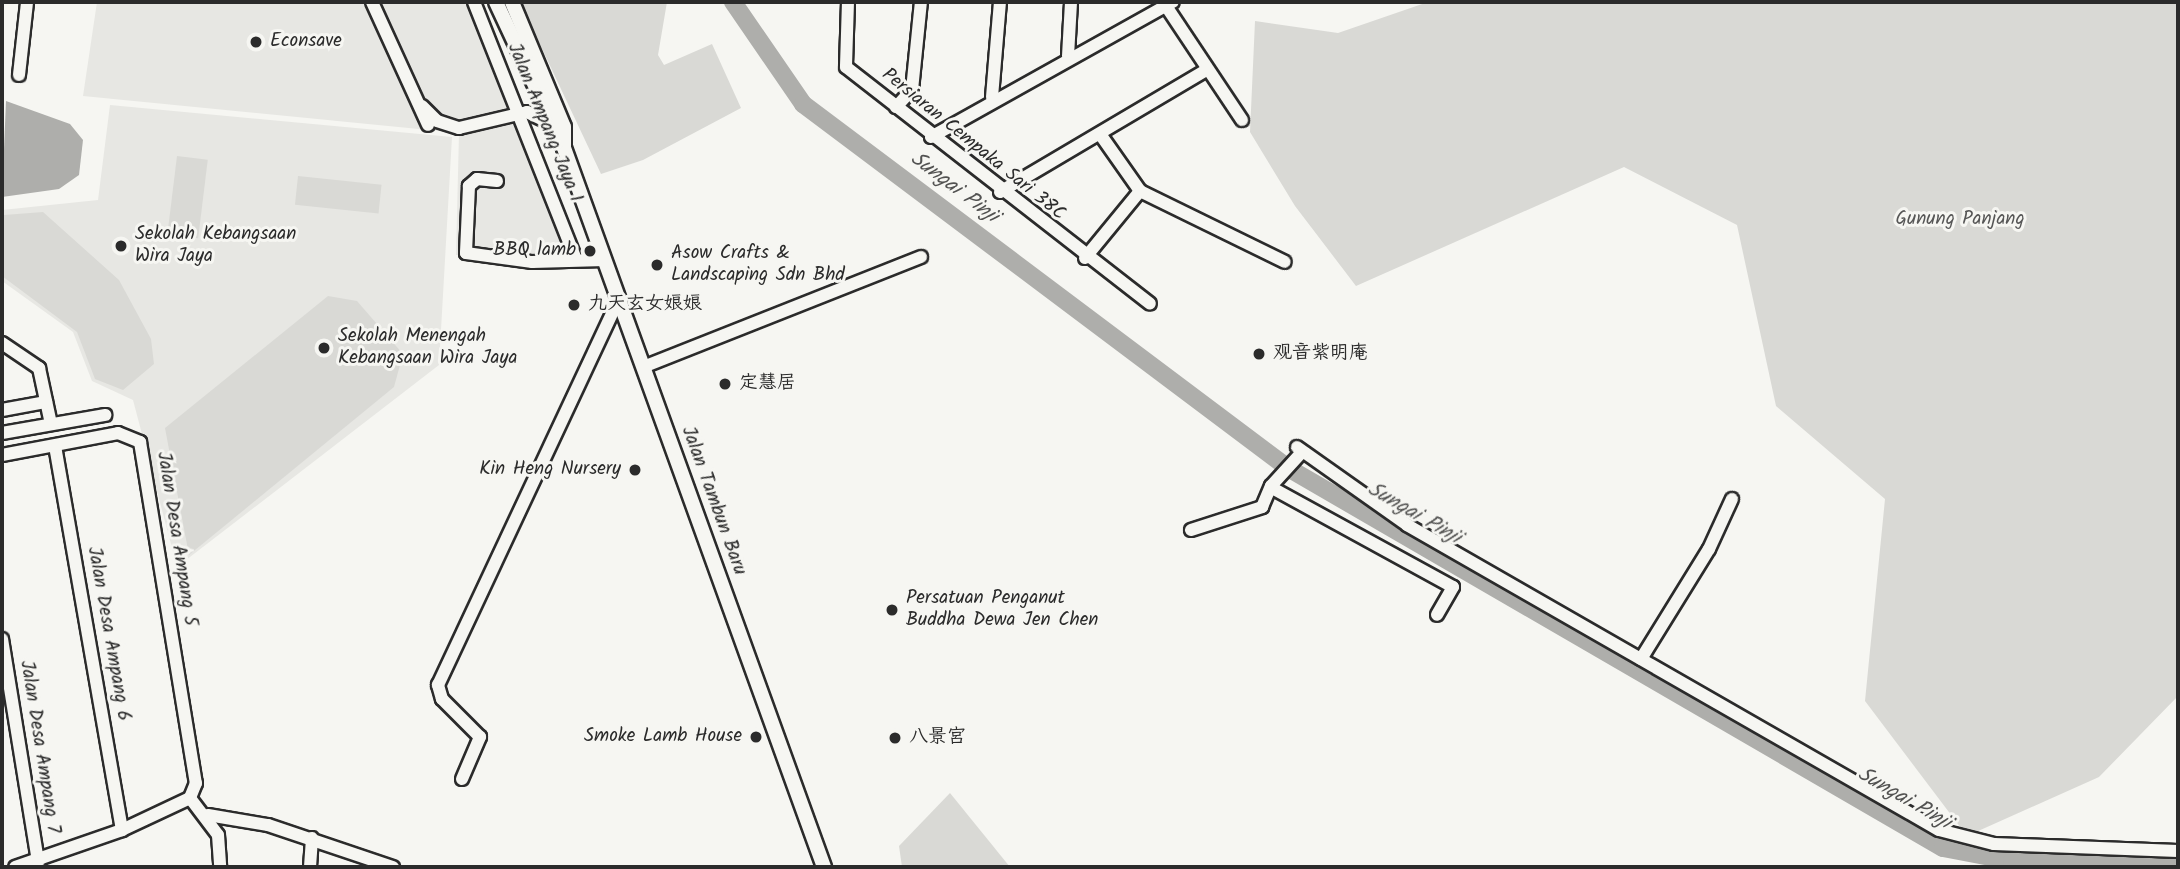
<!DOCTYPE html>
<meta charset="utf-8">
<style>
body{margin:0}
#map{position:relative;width:2180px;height:869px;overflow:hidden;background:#f6f6f2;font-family:Kalam,"LXGW WenKai TC",sans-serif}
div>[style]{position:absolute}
.built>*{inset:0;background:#e7e7e3}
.green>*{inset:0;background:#d9d9d5;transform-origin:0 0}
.water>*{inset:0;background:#aeaeab}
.river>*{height:18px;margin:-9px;padding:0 9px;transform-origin:9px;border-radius:9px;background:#aeaeab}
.roads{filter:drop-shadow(2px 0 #2b2b2b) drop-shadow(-2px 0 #2b2b2b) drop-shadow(0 2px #2b2b2b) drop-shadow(0 -2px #2b2b2b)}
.minor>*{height:12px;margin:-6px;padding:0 6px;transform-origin:6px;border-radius:6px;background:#f6f6f2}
.major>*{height:14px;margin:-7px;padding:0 7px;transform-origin:7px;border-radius:7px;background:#f6f6f2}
.dots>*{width:19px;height:19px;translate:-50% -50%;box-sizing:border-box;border:4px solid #f6f6f2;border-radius:50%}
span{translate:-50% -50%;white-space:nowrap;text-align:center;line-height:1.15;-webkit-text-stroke:6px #f6f6f2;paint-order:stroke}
.poi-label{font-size:19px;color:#2b2b2b}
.left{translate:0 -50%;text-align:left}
.right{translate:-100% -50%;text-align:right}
.street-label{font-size:19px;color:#2b2b2b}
.park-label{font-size:19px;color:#565656}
.water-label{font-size:21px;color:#525251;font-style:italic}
.frame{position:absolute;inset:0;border:4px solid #2b2b2b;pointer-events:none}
</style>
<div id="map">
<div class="built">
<i style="clip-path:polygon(97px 2px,474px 2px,580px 262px,456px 255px,459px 133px,83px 96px)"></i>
<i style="clip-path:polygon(110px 105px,452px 137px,439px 365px,177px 567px,133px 400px,92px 381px,73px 332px,2px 281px,2px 210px,98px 200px)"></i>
</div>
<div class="green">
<i style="clip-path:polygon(520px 2px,667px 2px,658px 55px,664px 65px,712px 44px,741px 108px,643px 160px,601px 174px)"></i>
<i style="clip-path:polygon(1428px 2px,2178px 2px,2178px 696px,2099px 777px,1967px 836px,1865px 701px,1885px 499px,1776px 406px,1737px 225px,1624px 167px,1356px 286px,1295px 206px,1250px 132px,1255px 21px,1338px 33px)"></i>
<i style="left:177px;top:156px;width:31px;height:79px;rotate:7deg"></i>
<i style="left:298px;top:176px;width:84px;height:29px;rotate:6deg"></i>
<i style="clip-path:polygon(43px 212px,119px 280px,151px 339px,154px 364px,123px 390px,95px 379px,77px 332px,2px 276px,4px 215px)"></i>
<i style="clip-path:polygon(328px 296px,357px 301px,403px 354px,394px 387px,189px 555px,165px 428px)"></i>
<i style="clip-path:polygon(950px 793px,1010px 867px,902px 867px,899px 846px)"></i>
</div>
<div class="water">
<i style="clip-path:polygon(6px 101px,70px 124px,83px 140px,79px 175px,59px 189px,2px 197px)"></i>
</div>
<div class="river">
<i style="left:733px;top:2px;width:124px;rotate:55.5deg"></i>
<i style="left:803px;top:104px;width:606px;rotate:36.89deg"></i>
<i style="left:1288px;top:468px;width:757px;rotate:30.12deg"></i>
<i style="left:1943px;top:848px;width:70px;rotate:10.7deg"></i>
<i style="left:2012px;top:861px;width:166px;rotate:2.1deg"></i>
</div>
<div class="roads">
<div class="minor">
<i style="left:372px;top:2px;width:135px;rotate:65.5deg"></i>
<i style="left:474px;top:2px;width:277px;rotate:68.4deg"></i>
<i style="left:848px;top:2px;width:65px;rotate:91.8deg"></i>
<i style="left:846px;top:67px;width:385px;rotate:37.9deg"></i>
<i style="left:1166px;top:6px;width:137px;rotate:56.3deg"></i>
<i style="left:1068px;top:56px;width:54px;rotate:-86.8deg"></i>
<i style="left:19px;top:75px;width:73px;rotate:-83.7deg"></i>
<i style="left:992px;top:97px;width:95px;rotate:-85.2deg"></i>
<i style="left:422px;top:106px;width:21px;rotate:45deg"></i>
<i style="left:437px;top:121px;width:23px;rotate:18deg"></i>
<i style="left:459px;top:128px;width:70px;rotate:-13.2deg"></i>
<i style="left:527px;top:112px;width:25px;rotate:26deg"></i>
<i style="left:896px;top:107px;width:23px;rotate:-47deg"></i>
<i style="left:912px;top:90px;width:88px;rotate:-84.2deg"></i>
<i style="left:1100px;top:134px;width:70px;rotate:54.9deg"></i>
<i style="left:1140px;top:191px;width:161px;rotate:26.1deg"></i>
<i style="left:931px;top:137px;width:277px;rotate:-29.2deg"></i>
<i style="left:497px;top:181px;width:20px;rotate:-174deg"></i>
<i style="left:477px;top:179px;width:11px;rotate:139deg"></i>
<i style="left:469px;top:186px;width:67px;rotate:92.6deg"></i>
<i style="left:466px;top:253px;width:67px;rotate:7.8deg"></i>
<i style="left:532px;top:262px;width:73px;rotate:-1.6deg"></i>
<i style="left:1000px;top:192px;width:239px;rotate:-30.6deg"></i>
<i style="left:1085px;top:258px;width:87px;rotate:-50.6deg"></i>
<i style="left:2px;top:343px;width:45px;rotate:34deg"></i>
<i style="left:39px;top:368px;width:57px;rotate:77.9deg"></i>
<i style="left:643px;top:367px;width:299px;rotate:-21.6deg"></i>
<i style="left:2px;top:410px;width:45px;rotate:-10.3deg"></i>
<i style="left:2px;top:433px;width:105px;rotate:-9.9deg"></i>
<i style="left:55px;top:446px;width:390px;rotate:80.1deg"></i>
<i style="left:1297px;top:447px;width:135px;rotate:35.3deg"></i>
<i style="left:1407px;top:525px;width:613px;rotate:29.83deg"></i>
<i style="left:1939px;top:830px;width:57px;rotate:14.3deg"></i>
<i style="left:1994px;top:844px;width:184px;rotate:2.2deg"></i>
<i style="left:2px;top:455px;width:118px;rotate:-10.7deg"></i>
<i style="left:118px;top:433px;width:24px;rotate:22deg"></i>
<i style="left:140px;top:442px;width:346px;rotate:80.7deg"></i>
<i style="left:196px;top:783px;width:16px;rotate:112deg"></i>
<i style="left:190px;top:798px;width:75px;rotate:154.8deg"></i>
<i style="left:122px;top:830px;width:113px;rotate:160.9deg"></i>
<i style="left:1274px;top:489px;width:204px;rotate:28.7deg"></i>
<i style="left:1453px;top:587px;width:32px;rotate:120deg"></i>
<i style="left:1191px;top:530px;width:75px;rotate:-17.9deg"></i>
<i style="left:1262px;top:507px;width:23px;rotate:-67deg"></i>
<i style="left:1271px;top:486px;width:46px;rotate:-47.6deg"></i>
<i style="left:2px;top:639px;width:226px;rotate:80.8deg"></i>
<i style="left:1641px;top:659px;width:129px;rotate:-58.3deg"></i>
<i style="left:1709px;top:549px;width:55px;rotate:-65.3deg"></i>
<i style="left:462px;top:779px;width:46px;rotate:-66.8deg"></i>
<i style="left:480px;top:737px;width:54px;rotate:-135deg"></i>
<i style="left:442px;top:699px;width:15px;rotate:-106deg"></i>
<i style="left:438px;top:685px;width:425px;rotate:-64.9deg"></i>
<i style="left:190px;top:798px;width:46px;rotate:52.9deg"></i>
<i style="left:218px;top:835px;width:32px;rotate:86deg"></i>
<i style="left:208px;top:815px;width:61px;rotate:9.5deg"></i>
<i style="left:268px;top:825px;width:132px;rotate:18.6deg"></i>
<i style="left:310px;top:867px;width:29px;rotate:-86deg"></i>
</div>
<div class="major">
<i style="left:496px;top:2px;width:161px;rotate:65deg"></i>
<i style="left:564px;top:148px;width:765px;rotate:70.12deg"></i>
<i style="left:512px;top:2px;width:135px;rotate:67.4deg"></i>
<i style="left:564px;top:127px;width:20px;rotate:90deg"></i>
</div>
</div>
<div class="dots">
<i style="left:256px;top:42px;background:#2b2b2b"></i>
<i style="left:121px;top:246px;background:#2b2b2b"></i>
<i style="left:590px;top:251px;background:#2b2b2b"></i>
<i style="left:657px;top:265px;background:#2b2b2b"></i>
<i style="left:574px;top:305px;background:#2b2b2b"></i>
<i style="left:324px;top:348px;background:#2b2b2b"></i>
<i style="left:1259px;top:354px;background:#2b2b2b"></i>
<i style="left:725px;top:384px;background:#2b2b2b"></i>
<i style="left:635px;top:470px;background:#2b2b2b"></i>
<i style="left:892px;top:610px;background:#2b2b2b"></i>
<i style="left:756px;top:737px;background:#2b2b2b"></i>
<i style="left:895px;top:738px;background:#2b2b2b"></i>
</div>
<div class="poi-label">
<span class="left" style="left:270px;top:42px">Econsave</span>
<span class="left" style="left:135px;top:246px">Sekolah Kebangsaan<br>Wira Jaya</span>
<span class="right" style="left:576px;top:251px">BBQ lamb</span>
<span class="left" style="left:671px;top:265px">Asow Crafts &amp;<br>Landscaping Sdn Bhd</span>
<span class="left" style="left:588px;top:305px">九天玄女娘娘</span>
<span class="left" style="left:338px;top:348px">Sekolah Menengah<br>Kebangsaan Wira Jaya</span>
<span class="left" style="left:1273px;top:354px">观音紫明庵</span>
<span class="left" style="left:739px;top:384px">定慧居</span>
<span class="right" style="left:621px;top:470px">Kin Heng Nursery</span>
<span class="left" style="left:906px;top:610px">Persatuan Penganut<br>Buddha Dewa Jen Chen</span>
<span class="right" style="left:742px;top:737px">Smoke Lamb House</span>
<span class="left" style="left:909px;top:738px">八景宫</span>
</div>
<div class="street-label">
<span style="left:544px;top:123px;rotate:68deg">Jalan Ampang Jaya 1</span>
<span style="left:973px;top:145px;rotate:39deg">Persiaran Cempaka Sari 38C</span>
<span style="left:713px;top:501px;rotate:70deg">Jalan Tambun Baru</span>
<span style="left:176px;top:539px;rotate:81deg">Jalan Desa Ampang 5</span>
<span style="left:108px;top:634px;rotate:80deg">Jalan Desa Ampang 6</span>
<span style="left:39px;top:747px;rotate:81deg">Jalan Desa Ampang 7</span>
</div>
<div class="park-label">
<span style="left:1960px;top:220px">Gunung Panjang</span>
</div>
<div class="water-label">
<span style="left:954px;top:188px;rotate:37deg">Sungai Pinji</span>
<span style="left:1414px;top:514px;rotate:30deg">Sungai Pinji</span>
<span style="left:1904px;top:799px;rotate:30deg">Sungai Pinji</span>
</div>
<div class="frame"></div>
</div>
